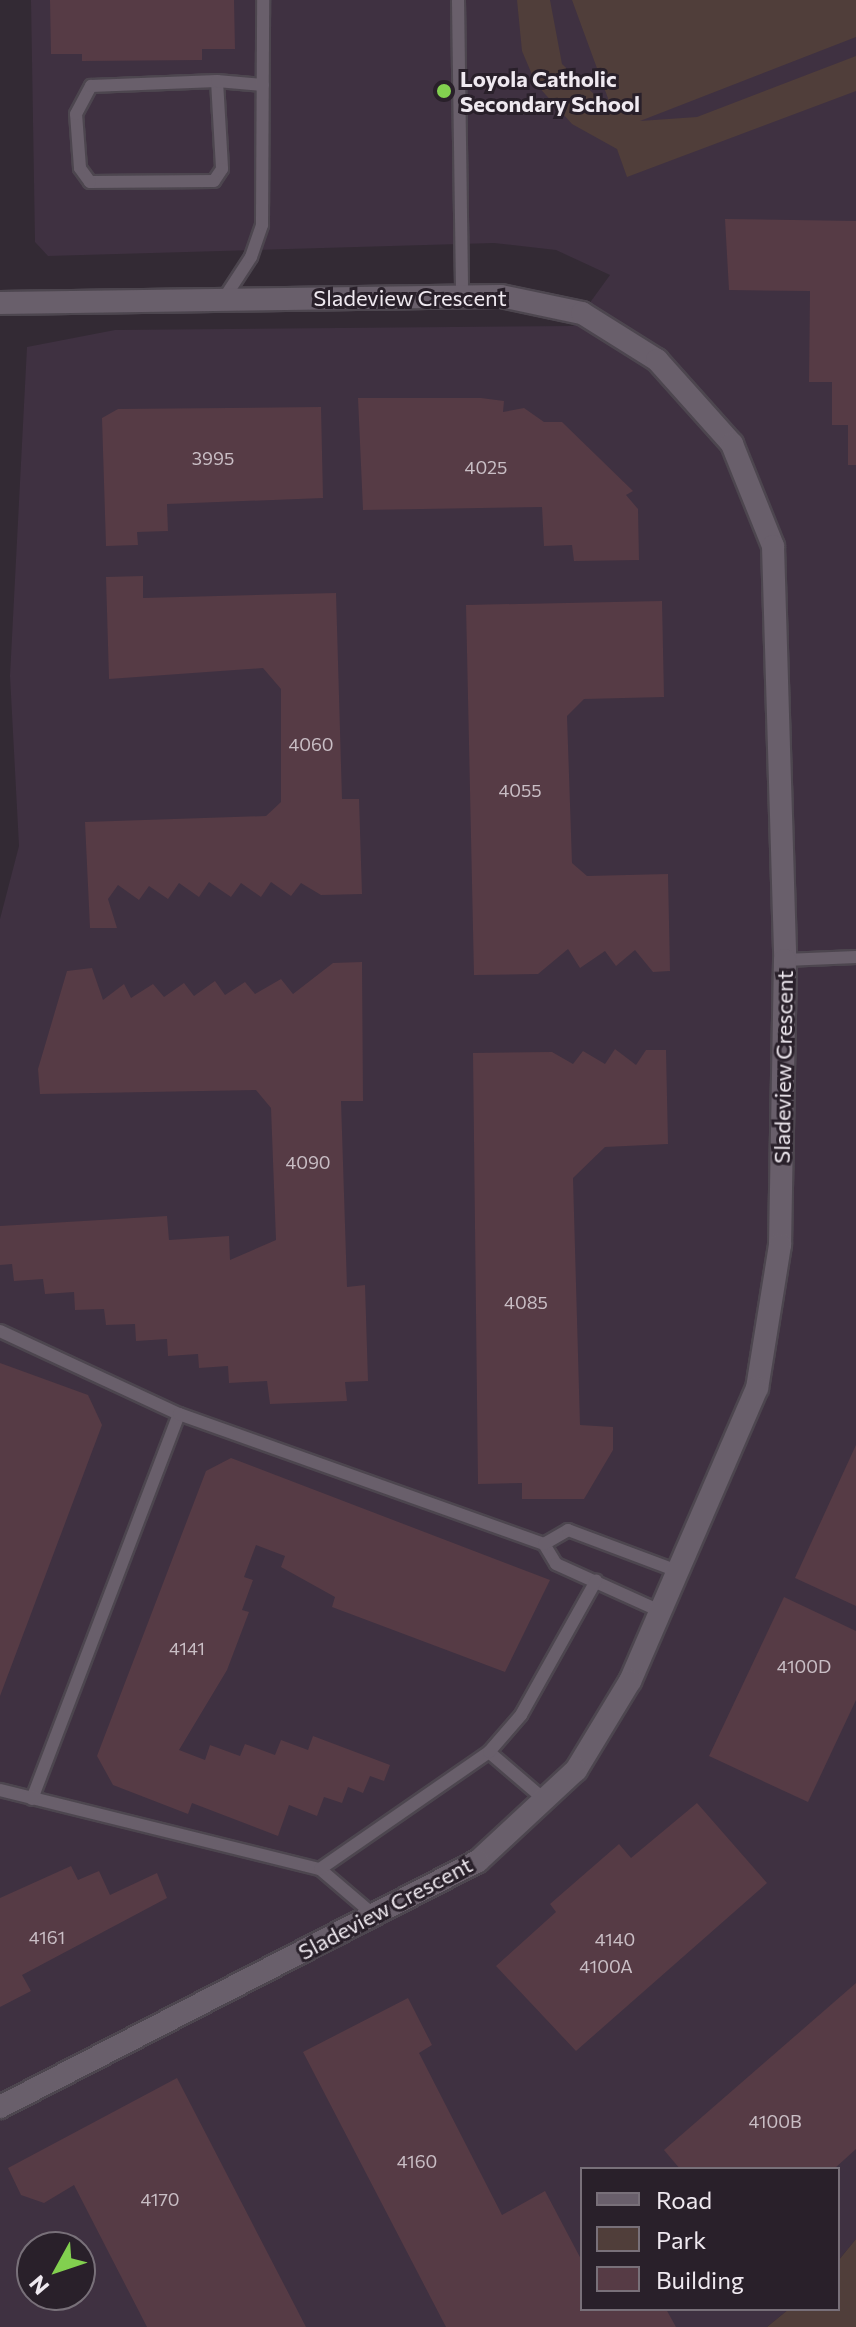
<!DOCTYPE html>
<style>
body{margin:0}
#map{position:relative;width:856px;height:2327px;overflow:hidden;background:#332a34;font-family:Commissioner,sans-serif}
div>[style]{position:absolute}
.built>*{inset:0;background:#3f3141}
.green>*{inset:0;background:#503e3a}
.building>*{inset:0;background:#563b45}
.roads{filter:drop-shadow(2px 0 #4d464f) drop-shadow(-2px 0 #4d464f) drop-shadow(0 2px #4d464f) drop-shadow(0 -2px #4d464f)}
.service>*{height:12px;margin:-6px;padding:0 6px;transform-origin:6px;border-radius:6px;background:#695f6b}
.minor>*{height:22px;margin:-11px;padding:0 11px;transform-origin:11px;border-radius:11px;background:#695f6b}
.dots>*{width:22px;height:22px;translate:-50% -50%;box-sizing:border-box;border:4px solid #29202a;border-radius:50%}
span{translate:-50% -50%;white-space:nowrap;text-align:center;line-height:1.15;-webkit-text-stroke:6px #29202a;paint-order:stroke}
.number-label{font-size:18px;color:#c9bec5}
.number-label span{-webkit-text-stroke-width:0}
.poi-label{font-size:22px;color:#efe9f0;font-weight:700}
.left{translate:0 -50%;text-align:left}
.street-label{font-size:22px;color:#efe9f0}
.legend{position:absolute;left:580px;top:2167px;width:260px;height:144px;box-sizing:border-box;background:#29202a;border:2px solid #787079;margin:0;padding:10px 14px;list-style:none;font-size:24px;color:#efe9f0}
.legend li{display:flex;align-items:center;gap:16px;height:40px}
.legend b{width:40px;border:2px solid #787079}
.north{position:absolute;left:16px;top:2231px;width:80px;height:80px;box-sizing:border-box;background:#29202a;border:2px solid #787079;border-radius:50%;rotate:230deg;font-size:22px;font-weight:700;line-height:32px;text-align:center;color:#efe9f0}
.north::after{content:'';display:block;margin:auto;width:28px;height:36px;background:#82d04f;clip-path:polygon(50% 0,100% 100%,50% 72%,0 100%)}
</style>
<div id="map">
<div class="built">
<i style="clip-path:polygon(evenodd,31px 0,856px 0,856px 2239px,838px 2261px,838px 2169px,582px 2169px,582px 2309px,789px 2309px,767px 2327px,0 2327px,0 919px,19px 846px,10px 676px,27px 347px,115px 330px,573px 326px,610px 275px,556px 250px,494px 243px,48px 256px,35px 242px,31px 0,32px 2247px,80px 2247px,80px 2295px,32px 2295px,32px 2247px)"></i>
</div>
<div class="green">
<i style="clip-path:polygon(517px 0,550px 0,562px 64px,613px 112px,572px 0,856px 0,856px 37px,640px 121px,697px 117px,856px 56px,856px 91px,627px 177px,617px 149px,572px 124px,536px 84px,522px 51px)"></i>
<i style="clip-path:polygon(856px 2239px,856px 2327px,767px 2327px,789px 2309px,838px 2309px,838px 2261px)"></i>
</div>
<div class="building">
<i style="clip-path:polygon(50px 0,234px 0,235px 49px,202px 49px,202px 60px,82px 61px,82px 54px,51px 54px)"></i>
<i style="clip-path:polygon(725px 219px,856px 221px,856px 465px,848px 465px,848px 425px,832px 425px,832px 382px,809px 382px,810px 291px,729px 290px)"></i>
<i style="clip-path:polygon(358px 398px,481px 398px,504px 401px,503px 412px,524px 408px,544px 422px,562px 422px,633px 491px,626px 495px,638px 509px,639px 560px,574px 561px,572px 545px,544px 546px,542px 507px,363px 510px)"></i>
<i style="clip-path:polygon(321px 407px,323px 498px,167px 504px,168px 531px,137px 532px,138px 545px,106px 546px,102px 418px,118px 409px)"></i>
<i style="clip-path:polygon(143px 576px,143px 598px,336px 593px,342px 799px,359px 799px,362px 894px,321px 895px,301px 883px,291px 896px,271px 882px,261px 897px,241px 883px,231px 897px,209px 882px,199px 897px,179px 883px,168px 899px,149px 886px,139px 900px,118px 885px,108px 899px,117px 928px,90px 928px,85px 822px,266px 816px,281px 802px,281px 689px,263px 668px,109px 679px,106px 577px)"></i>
<i style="clip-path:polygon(662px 601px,664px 697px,584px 699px,567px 716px,572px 863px,587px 876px,668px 874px,670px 971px,653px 972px,635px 950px,616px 966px,605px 951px,580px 968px,568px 949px,538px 974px,474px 975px,466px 605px)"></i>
<i style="clip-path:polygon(362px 962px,363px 1101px,341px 1101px,347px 1287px,365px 1285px,368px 1381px,345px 1382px,347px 1401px,270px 1404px,267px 1381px,229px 1383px,228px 1366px,199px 1368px,198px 1354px,168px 1356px,167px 1339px,136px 1341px,135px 1324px,106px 1325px,104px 1309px,75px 1310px,74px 1292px,45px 1294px,43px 1279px,14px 1281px,12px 1264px,0 1265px,0 1226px,167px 1216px,169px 1240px,229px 1236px,230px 1260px,276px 1240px,271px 1108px,256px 1090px,40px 1094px,38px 1069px,67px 971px,92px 968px,103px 1000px,124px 984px,131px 998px,153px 984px,164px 997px,184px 983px,194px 996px,215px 981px,225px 995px,245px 982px,255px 994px,281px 979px,293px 994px,333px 963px)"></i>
<i style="clip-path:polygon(615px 1049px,636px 1065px,646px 1050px,666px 1050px,668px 1144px,605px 1147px,573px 1178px,580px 1425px,613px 1427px,613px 1450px,584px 1499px,522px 1499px,522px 1483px,478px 1484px,473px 1053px,552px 1052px,573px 1064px,583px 1051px,605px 1064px)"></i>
<i style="clip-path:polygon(0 1363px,88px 1395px,102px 1425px,0 1696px)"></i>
<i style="clip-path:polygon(856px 1445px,856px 1606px,795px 1578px)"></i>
<i style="clip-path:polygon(231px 1458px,550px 1580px,505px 1672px,332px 1607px,335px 1597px,281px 1567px,285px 1556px,256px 1545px,244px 1577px,253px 1580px,242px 1610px,249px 1612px,227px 1670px,179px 1750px,205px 1760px,210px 1745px,240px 1756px,245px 1744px,275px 1755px,281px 1740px,308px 1750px,313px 1736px,390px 1765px,384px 1781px,370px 1776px,363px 1793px,348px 1787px,342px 1803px,324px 1797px,317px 1816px,289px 1805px,278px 1836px,192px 1803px,188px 1814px,113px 1785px,97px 1756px,206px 1471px)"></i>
<i style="clip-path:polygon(784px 1597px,856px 1631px,856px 1700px,808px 1802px,709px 1756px)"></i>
<i style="clip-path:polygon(697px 1803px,767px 1883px,576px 2051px,496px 1966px,556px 1912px,550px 1904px,619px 1844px,631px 1858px)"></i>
<i style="clip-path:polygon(71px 1866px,78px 1880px,99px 1871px,110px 1895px,157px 1873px,167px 1898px,22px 1975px,31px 1991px,0 2007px,0 1898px)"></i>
<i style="clip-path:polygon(856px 1983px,856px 2149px,834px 2169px,680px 2169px,664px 2150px)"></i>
<i style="clip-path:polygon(408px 1998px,432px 2045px,419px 2053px,502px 2215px,545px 2191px,582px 2261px,582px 2309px,666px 2309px,676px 2327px,446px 2327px,303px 2052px)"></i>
<i style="clip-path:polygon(177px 2078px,306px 2327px,147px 2327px,74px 2185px,44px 2203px,21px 2195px,8px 2168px)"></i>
</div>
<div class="roads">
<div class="service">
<i style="left:458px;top:0;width:296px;rotate:89.2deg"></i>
<i style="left:217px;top:81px;width:88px;rotate:86.7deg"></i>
<i style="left:222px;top:169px;width:14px;rotate:124deg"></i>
<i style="left:214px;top:181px;width:124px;rotate:179.5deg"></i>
<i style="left:90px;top:182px;width:17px;rotate:-126deg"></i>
<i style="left:80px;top:168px;width:54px;rotate:-94.2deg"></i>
<i style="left:76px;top:114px;width:32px;rotate:-62deg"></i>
<i style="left:91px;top:86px;width:126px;rotate:-2.3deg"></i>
<i style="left:217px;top:81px;width:46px;rotate:5deg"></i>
<i style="left:223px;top:300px;width:51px;rotate:-56.9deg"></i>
<i style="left:251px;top:257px;width:34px;rotate:-71deg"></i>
<i style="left:262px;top:225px;width:225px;rotate:-89.7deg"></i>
<i style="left:785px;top:960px;width:71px;rotate:-2.4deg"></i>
<i style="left:0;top:1331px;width:197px;rotate:24.9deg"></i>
<i style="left:179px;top:1414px;width:412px;rotate:110.9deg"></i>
<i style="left:179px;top:1414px;width:387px;rotate:19.6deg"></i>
<i style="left:544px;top:1544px;width:23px;rotate:59deg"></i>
<i style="left:556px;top:1564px;width:114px;rotate:24.3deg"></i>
<i style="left:544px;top:1544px;width:28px;rotate:-30deg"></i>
<i style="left:568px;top:1530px;width:120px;rotate:20.6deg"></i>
<i style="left:489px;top:1752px;width:75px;rotate:40.7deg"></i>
<i style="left:0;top:1790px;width:330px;rotate:13.9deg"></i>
<i style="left:320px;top:1869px;width:72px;rotate:40.5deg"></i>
<i style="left:320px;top:1869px;width:206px;rotate:-34.7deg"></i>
<i style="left:489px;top:1752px;width:49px;rotate:-49.1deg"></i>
<i style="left:521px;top:1715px;width:154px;rotate:-60.8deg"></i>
</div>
<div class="minor">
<i style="left:0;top:303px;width:501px;rotate:-0.8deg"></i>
<i style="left:501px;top:296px;width:83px;rotate:11.9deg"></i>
<i style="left:582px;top:313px;width:89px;rotate:32.1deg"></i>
<i style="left:657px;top:360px;width:113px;rotate:48.2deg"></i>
<i style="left:732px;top:444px;width:110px;rotate:68.1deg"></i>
<i style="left:773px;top:546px;width:414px;rotate:88.3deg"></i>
<i style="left:785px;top:960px;width:285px;rotate:91deg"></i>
<i style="left:780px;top:1245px;width:145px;rotate:99.1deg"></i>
<i style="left:757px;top:1388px;width:319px;rotate:113.4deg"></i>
<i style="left:630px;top:1681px;width:104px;rotate:121.2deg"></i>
<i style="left:576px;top:1770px;width:134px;rotate:137.1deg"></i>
<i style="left:478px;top:1861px;width:538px;rotate:152.77deg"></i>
</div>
</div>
<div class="dots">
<i style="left:444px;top:91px;background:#82d04f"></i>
</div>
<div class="number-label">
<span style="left:213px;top:458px">3995</span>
<span style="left:486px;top:467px">4025</span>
<span style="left:311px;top:744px">4060</span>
<span style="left:520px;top:790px">4055</span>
<span style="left:308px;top:1162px">4090</span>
<span style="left:526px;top:1302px">4085</span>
<span style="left:187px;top:1648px">4141</span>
<span style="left:804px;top:1666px">4100D</span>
<span style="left:47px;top:1937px">4161</span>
<span style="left:615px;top:1939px">4140</span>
<span style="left:606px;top:1966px">4100A</span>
<span style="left:775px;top:2121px">4100B</span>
<span style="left:417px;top:2161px">4160</span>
<span style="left:160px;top:2199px">4170</span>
</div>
<div class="poi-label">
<span class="left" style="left:460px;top:91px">Loyola Catholic<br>Secondary School</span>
</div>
<div class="street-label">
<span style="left:410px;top:298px">Sladeview Crescent</span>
<span style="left:783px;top:1067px;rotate:-89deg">Sladeview Crescent</span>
<span style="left:385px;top:1908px;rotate:-28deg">Sladeview Crescent</span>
</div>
<ul class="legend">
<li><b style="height:10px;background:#695f6b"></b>Road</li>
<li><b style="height:22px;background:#503e3a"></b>Park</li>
<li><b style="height:22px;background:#563b45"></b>Building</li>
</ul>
<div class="north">N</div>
</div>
